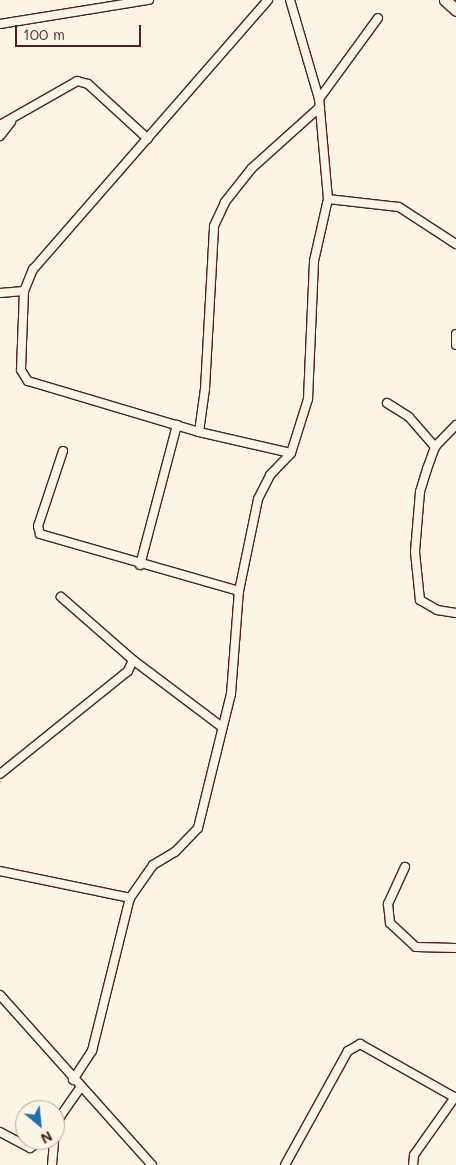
<!DOCTYPE html>
<style>
body{margin:0}
#map{position:relative;width:456px;height:1165px;overflow:hidden;background:#fcf5e5;font-family:Mali,sans-serif}
div>[style]{position:absolute}
.roads{filter:drop-shadow(1px 0 #4a1f2b) drop-shadow(-1px 0 #4a1f2b) drop-shadow(0 1px #4a1f2b) drop-shadow(0 -1px #4a1f2b)}
.street>*{height:8px;margin:-4px;padding:0 4px;transform-origin:4px;border-radius:4px;background:#fcf5e5}
.secondary>*{height:11px;margin:-5.5px;padding:0 5.5px;transform-origin:5.5px;border-radius:5.5px;background:#fcf5e5}
span{translate:-50% -50%;white-space:nowrap;text-align:center;line-height:1.15;-webkit-text-stroke:4px #fcf5e5;paint-order:stroke}
.north{position:absolute;left:15px;top:1100px;width:50px;height:50px;box-sizing:border-box;background:#fcf5e5;border:1px solid #b59f9b;border-radius:50%;rotate:152deg;font-size:14px;font-weight:700;line-height:20px;text-align:center;color:#4a1f2b}
.north::after{content:'';display:block;margin:auto;width:18px;height:22px;background:#1f6fb2;clip-path:polygon(50% 0,100% 100%,50% 72%,0 100%)}
.scale{position:absolute;left:15px;top:25px;width:126px;height:22px;box-sizing:border-box;border:2px solid #4a1f2b;border-top:0;padding-left:6px;font-size:15px;line-height:18px;white-space:nowrap;color:#4a1f2b;-webkit-text-stroke:4px #fcf5e5;paint-order:stroke}
</style>
<div id="map">
<div class="roads">
<div class="street">
<i style="left:268px;top:0;width:357px;rotate:131.1deg"></i>
<i style="left:33px;top:269px;width:24px;rotate:112deg"></i>
<i style="left:24px;top:291px;width:79px;rotate:92.2deg"></i>
<i style="left:21px;top:370px;width:13px;rotate:58deg"></i>
<i style="left:28px;top:381px;width:178px;rotate:16.6deg"></i>
<i style="left:199px;top:432px;width:94px;rotate:12.9deg"></i>
<i style="left:0;top:24px;width:151px;rotate:-9.2deg"></i>
<i style="left:319px;top:99px;width:100px;rotate:-53.9deg"></i>
<i style="left:0;top:125px;width:89px;rotate:-29.7deg"></i>
<i style="left:77px;top:81px;width:11px;rotate:15deg"></i>
<i style="left:88px;top:84px;width:81px;rotate:42.5deg"></i>
<i style="left:0;top:136px;width:18px;rotate:-52deg"></i>
<i style="left:328px;top:199px;width:71px;rotate:6.4deg"></i>
<i style="left:399px;top:207px;width:68px;rotate:33deg"></i>
<i style="left:0;top:293px;width:24px;rotate:-5deg"></i>
<i style="left:456px;top:334px;width:11px;rotate:90deg"></i>
<i style="left:387px;top:403px;width:26px;rotate:32deg"></i>
<i style="left:409px;top:417px;width:40px;rotate:49deg"></i>
<i style="left:456px;top:425px;width:30px;rotate:134deg"></i>
<i style="left:435px;top:447px;width:23px;rotate:110deg"></i>
<i style="left:427px;top:469px;width:24px;rotate:107deg"></i>
<i style="left:420px;top:492px;width:60px;rotate:94.8deg"></i>
<i style="left:415px;top:552px;width:48px;rotate:84.1deg"></i>
<i style="left:420px;top:600px;width:20px;rotate:30deg"></i>
<i style="left:437px;top:610px;width:19px;rotate:9deg"></i>
<i style="left:199px;top:432px;width:43px;rotate:-82.1deg"></i>
<i style="left:205px;top:389px;width:163px;rotate:-86.8deg"></i>
<i style="left:214px;top:226px;width:26px;rotate:-65deg"></i>
<i style="left:225px;top:202px;width:43px;rotate:-51.5deg"></i>
<i style="left:252px;top:168px;width:91px;rotate:-41.9deg"></i>
<i style="left:63px;top:451px;width:79px;rotate:108.4deg"></i>
<i style="left:38px;top:526px;width:8px;rotate:76deg"></i>
<i style="left:40px;top:534px;width:207px;rotate:16deg"></i>
<i style="left:140px;top:565px;width:145px;rotate:-75.2deg"></i>
<i style="left:133px;top:660px;width:111px;rotate:37deg"></i>
<i style="left:0;top:774px;width:164px;rotate:-38.8deg"></i>
<i style="left:128px;top:671px;width:12px;rotate:-66deg"></i>
<i style="left:133px;top:660px;width:96px;rotate:-138.8deg"></i>
<i style="left:405px;top:867px;width:41px;rotate:114.7deg"></i>
<i style="left:388px;top:904px;width:19px;rotate:84deg"></i>
<i style="left:390px;top:923px;width:35px;rotate:43deg"></i>
<i style="left:416px;top:947px;width:40px;rotate:1.4deg"></i>
<i style="left:0;top:871px;width:133px;rotate:11.7deg"></i>
<i style="left:0;top:995px;width:228px;rotate:48.2deg"></i>
<i style="left:73px;top:1080px;width:35px;rotate:-57deg"></i>
<i style="left:92px;top:1051px;width:158px;rotate:-76.1deg"></i>
<i style="left:130px;top:898px;width:40px;rotate:-55.1deg"></i>
<i style="left:153px;top:865px;width:26px;rotate:-31deg"></i>
<i style="left:175px;top:852px;width:33px;rotate:-46deg"></i>
<i style="left:198px;top:828px;width:138px;rotate:-76.2deg"></i>
<i style="left:231px;top:694px;width:103px;rotate:-85.6deg"></i>
<i style="left:239px;top:591px;width:94px;rotate:-78.3deg"></i>
<i style="left:258px;top:499px;width:27px;rotate:-63deg"></i>
<i style="left:270px;top:475px;width:30px;rotate:-46deg"></i>
<i style="left:291px;top:453px;width:57px;rotate:-72.5deg"></i>
<i style="left:308px;top:399px;width:138px;rotate:-87.5deg"></i>
<i style="left:314px;top:261px;width:64px;rotate:-77.3deg"></i>
<i style="left:328px;top:199px;width:100px;rotate:-95.1deg"></i>
<i style="left:319px;top:99px;width:103px;rotate:-106.3deg"></i>
<i style="left:55px;top:1124px;width:44px;rotate:-55.2deg"></i>
<i style="left:0;top:1132px;width:34px;rotate:28deg"></i>
<i style="left:30px;top:1148px;width:14px;rotate:-34deg"></i>
<i style="left:52px;top:1165px;width:25px;rotate:-85deg"></i>
<i style="left:285px;top:1165px;width:130px;rotate:-61.1deg"></i>
<i style="left:348px;top:1051px;width:14px;rotate:-30deg"></i>
<i style="left:360px;top:1044px;width:110px;rotate:29.4deg"></i>
<i style="left:413px;top:1165px;width:10px;rotate:-84deg"></i>
<i style="left:414px;top:1155px;width:71px;rotate:-54.7deg"></i>
</div>
<div class="secondary">
<i style="left:445px;top:0;width:15px;rotate:42deg"></i>
</div>
</div>
<div class="north">N</div>
<div class="scale">100 m</div>
</div>
